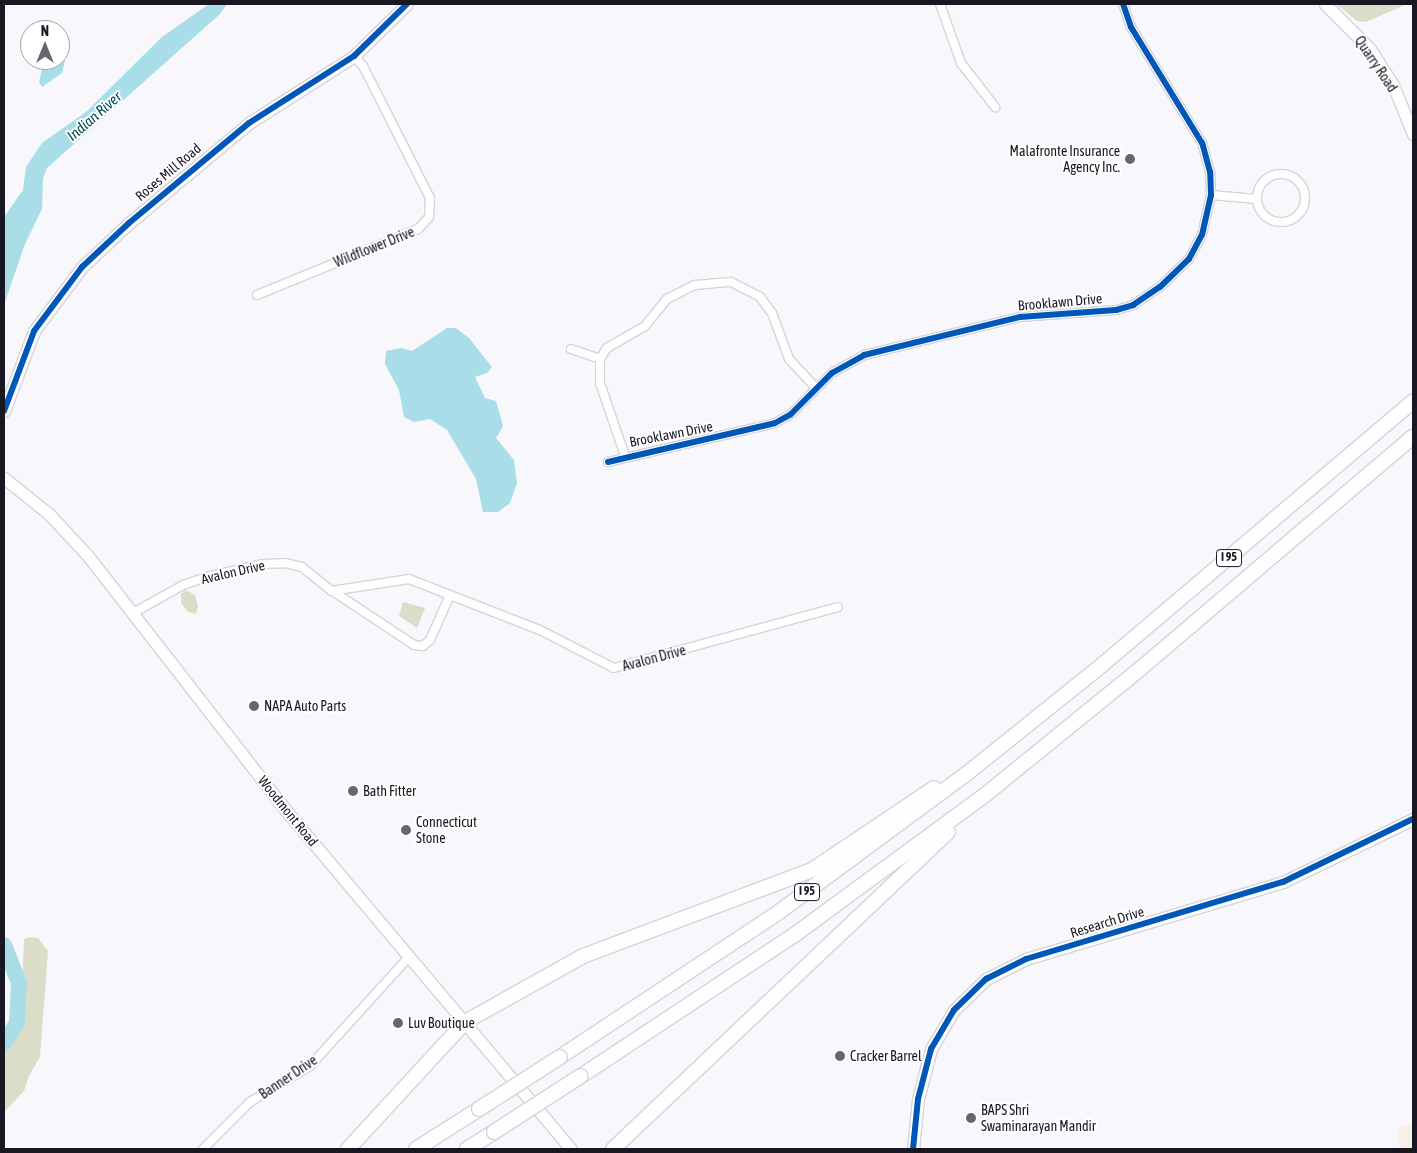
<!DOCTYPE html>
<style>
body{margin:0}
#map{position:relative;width:1417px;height:1153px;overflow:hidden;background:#f8f7fb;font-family:"Asap Condensed",sans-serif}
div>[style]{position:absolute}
.commercial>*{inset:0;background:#f9f0e8;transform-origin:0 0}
.green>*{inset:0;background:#dbddc9}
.water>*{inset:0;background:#a9dee8}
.river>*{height:16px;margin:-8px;padding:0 8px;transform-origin:8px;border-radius:8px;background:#a9dee8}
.roads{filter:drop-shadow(1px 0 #d5d4db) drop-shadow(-1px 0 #d5d4db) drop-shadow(0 1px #d5d4db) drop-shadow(0 -1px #d5d4db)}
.street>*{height:8px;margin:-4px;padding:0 4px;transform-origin:4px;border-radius:4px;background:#fefefe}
.street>.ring{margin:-4px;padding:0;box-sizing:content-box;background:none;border:8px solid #fefefe;border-radius:50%}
.secondary>*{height:11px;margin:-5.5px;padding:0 5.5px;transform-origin:5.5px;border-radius:5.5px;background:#fefefe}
.highway>*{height:14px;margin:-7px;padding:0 7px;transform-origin:7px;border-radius:7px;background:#fefefe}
.bridges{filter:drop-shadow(1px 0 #d5d4db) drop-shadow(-1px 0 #d5d4db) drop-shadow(0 1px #d5d4db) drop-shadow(0 -1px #d5d4db)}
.highway-bridge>*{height:14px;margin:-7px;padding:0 7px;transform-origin:7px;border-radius:7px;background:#fefefe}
.cycleway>*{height:6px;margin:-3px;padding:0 3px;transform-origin:3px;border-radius:3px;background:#0057b8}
.dots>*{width:14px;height:14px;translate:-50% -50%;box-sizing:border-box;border:2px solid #fff;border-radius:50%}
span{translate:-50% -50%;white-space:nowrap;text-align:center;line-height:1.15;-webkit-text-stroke:4px #fff;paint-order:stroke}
.shield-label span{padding:1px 4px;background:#fff;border:1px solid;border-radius:4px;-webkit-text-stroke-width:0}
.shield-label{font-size:12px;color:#191721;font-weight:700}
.street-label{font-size:14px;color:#191721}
.poi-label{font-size:14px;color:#191721}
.right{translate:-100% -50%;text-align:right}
.left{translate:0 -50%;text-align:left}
.water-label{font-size:15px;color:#024b54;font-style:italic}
.frame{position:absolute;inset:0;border:5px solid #191721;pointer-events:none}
.north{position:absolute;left:20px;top:20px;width:50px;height:50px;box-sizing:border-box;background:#fff;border:1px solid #a3a2a6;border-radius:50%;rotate:0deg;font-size:14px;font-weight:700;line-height:20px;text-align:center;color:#191721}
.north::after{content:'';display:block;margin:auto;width:18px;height:22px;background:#67656d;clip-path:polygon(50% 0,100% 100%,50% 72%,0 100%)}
</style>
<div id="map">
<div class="commercial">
<i style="left:1399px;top:1126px;width:14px;height:23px"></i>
</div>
<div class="green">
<i style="clip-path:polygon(1336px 4px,1407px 4px,1366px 22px,1357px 21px)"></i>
<i style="clip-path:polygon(186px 590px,195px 595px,198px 606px,196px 614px,188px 612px,181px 603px,181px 594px)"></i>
<i style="clip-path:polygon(403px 602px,425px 608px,417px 628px,399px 616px)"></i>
<i style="clip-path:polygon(29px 937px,38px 938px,48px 951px,40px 1057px,29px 1076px,24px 1091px,4px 1112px,4px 1040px,17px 1030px,21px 1017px,24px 939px)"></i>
</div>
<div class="water">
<i style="clip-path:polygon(209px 4px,227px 4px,220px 14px,47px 168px,43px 179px,42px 209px,25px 244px,4px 305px,4px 217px,23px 190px,26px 167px,42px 143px,86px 112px,162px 37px)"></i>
<i style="clip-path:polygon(60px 57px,65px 61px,62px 73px,42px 87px,39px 82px,44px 60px,60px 60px)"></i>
<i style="clip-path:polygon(447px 328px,456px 328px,469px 338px,492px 367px,487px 373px,475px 377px,485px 398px,496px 401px,503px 426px,496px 438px,514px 460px,517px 483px,510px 503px,498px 512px,483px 512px,476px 479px,447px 430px,430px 419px,414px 422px,404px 417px,399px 390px,385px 364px,386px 351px,401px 348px,412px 351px)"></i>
</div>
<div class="river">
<i style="left:4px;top:945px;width:41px;rotate:68.5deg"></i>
<i style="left:19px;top:983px;width:40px;rotate:92.9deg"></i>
<i style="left:17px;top:1023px;width:24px;rotate:123deg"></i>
</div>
<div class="roads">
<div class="street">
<i style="left:940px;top:4px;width:63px;rotate:70.4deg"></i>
<i style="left:961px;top:63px;width:56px;rotate:52.3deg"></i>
<i class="ring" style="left:1257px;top:174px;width:40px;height:40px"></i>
<i style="left:1211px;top:195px;width:46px;rotate:5deg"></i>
<i style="left:257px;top:295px;width:174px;rotate:-22.3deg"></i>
<i style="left:418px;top:229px;width:16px;rotate:-47deg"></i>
<i style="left:429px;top:217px;width:19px;rotate:-87deg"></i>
<i style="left:430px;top:198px;width:148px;rotate:-116.9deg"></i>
<i style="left:363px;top:66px;width:13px;rotate:-132deg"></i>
<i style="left:571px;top:349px;width:31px;rotate:19deg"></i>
<i style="left:625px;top:456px;width:77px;rotate:-108.9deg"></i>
<i style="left:600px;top:383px;width:24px;rotate:-90deg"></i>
<i style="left:600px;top:359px;width:13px;rotate:-58deg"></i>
<i style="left:607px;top:348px;width:44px;rotate:-30.1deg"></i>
<i style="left:645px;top:326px;width:35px;rotate:-51deg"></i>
<i style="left:667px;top:299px;width:31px;rotate:-27deg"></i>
<i style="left:695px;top:285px;width:36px;rotate:-5deg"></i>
<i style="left:731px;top:282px;width:33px;rotate:27deg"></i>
<i style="left:760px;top:297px;width:20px;rotate:53deg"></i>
<i style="left:772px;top:313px;width:49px;rotate:69.7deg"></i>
<i style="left:789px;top:359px;width:40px;rotate:47deg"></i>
<i style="left:608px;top:462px;width:171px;rotate:-13.1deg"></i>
<i style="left:775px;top:423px;width:18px;rotate:-29deg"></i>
<i style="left:791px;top:414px;width:58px;rotate:-45deg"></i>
<i style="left:832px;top:373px;width:37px;rotate:-29deg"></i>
<i style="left:864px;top:355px;width:161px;rotate:-13.7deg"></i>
<i style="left:1020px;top:317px;width:96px;rotate:-4.2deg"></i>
<i style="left:1116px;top:310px;width:18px;rotate:-16deg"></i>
<i style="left:1133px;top:305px;width:32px;rotate:-34deg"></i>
<i style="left:1160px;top:287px;width:40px;rotate:-44deg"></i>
<i style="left:1189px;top:259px;width:27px;rotate:-62deg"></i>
<i style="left:1202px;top:235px;width:41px;rotate:-77.3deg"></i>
<i style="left:1211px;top:195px;width:23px;rotate:-92deg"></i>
<i style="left:1210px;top:172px;width:30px;rotate:-105deg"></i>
<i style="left:1202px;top:143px;width:136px;rotate:-121.5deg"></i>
<i style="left:1131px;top:27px;width:24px;rotate:-109deg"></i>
<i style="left:331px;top:591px;width:79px;rotate:-8.7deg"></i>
<i style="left:409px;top:579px;width:141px;rotate:21.3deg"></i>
<i style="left:540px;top:630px;width:83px;rotate:27.2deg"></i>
<i style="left:614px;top:668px;width:232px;rotate:-15.2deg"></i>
<i style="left:133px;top:613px;width:57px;rotate:-29.2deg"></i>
<i style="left:183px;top:585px;width:24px;rotate:-19deg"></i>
<i style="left:206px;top:577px;width:57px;rotate:-13.1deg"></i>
<i style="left:262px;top:564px;width:23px;rotate:-2deg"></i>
<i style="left:285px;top:563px;width:17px;rotate:13deg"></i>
<i style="left:302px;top:567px;width:33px;rotate:39deg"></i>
<i style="left:328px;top:588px;width:103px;rotate:33.5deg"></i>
<i style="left:414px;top:645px;width:9px;rotate:6deg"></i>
<i style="left:423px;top:646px;width:9px;rotate:-41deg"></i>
<i style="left:430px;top:640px;width:49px;rotate:-66deg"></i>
<i style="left:203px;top:1149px;width:66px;rotate:-45deg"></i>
<i style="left:250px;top:1102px;width:70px;rotate:-31deg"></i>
<i style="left:310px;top:1066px;width:147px;rotate:-47.8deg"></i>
</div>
<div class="secondary">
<i style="left:1325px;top:4px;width:64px;rotate:45deg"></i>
<i style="left:1370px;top:49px;width:43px;rotate:57.4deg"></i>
<i style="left:1393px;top:85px;width:53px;rotate:67.8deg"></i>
<i style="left:4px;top:411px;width:85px;rotate:-69.4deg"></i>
<i style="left:34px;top:331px;width:80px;rotate:-53.1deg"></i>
<i style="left:82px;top:267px;width:64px;rotate:-43.1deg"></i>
<i style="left:129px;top:223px;width:156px;rotate:-39.8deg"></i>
<i style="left:249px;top:123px;width:125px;rotate:-32.5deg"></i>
<i style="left:354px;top:56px;width:74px;rotate:-44.5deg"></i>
<i style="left:4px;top:478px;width:58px;rotate:38.7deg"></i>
<i style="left:49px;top:514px;width:57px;rotate:47.1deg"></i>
<i style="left:88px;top:556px;width:326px;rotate:52.1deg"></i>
<i style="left:288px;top:813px;width:439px;rotate:49.9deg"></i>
<i style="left:913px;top:1149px;width:50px;rotate:-84.3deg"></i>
<i style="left:918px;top:1099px;width:52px;rotate:-75.4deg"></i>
<i style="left:931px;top:1049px;width:45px;rotate:-59.5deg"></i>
<i style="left:954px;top:1010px;width:45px;rotate:-44.1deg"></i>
<i style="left:986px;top:979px;width:45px;rotate:-26.6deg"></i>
<i style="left:1026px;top:959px;width:268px;rotate:-16.7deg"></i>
<i style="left:1283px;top:882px;width:144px;rotate:-25.9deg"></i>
</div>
<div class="highway">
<i style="left:560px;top:1057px;width:263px;rotate:-33.5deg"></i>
<i style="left:779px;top:912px;width:231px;rotate:-36.4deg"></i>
<i style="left:965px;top:775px;width:166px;rotate:-38.7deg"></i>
<i style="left:1095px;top:671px;width:417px;rotate:-40.3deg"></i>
<i style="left:581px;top:1076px;width:259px;rotate:-33.5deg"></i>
<i style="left:797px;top:933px;width:233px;rotate:-36.3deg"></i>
<i style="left:985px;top:795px;width:200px;rotate:-39.1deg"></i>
<i style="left:1140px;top:669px;width:358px;rotate:-40.4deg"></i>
<i style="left:348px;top:1149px;width:173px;rotate:-47.3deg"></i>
<i style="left:465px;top:1022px;width:135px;rotate:-29.2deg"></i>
<i style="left:583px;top:956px;width:245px;rotate:-20.6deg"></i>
<i style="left:812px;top:870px;width:147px;rotate:-33.9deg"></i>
<i style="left:416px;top:1149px;width:75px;rotate:-32.4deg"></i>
<i style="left:467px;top:1149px;width:32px;rotate:-32deg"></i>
<i style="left:613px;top:1149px;width:461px;rotate:-43.4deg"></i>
</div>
</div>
<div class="bridges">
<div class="highway-bridge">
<i style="left:479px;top:1109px;width:96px;rotate:-32.7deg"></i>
<i style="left:494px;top:1132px;width:103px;rotate:-32.8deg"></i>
</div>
</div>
<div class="cycleway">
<i style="left:4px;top:411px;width:85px;rotate:-69.4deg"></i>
<i style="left:34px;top:331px;width:80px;rotate:-53.1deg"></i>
<i style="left:82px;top:267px;width:64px;rotate:-43.1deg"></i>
<i style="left:129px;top:223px;width:156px;rotate:-39.8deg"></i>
<i style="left:249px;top:123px;width:125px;rotate:-32.5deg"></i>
<i style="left:354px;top:56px;width:74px;rotate:-44.5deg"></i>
<i style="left:608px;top:462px;width:171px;rotate:-13.1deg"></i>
<i style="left:775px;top:423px;width:18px;rotate:-29deg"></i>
<i style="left:791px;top:414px;width:58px;rotate:-45deg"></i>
<i style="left:832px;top:373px;width:37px;rotate:-29deg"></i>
<i style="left:864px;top:355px;width:161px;rotate:-13.7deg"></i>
<i style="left:1020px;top:317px;width:96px;rotate:-4.2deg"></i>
<i style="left:1116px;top:310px;width:18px;rotate:-16deg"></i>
<i style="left:1133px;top:305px;width:32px;rotate:-34deg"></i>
<i style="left:1160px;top:287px;width:40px;rotate:-44deg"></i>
<i style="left:1189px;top:259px;width:27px;rotate:-62deg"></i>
<i style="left:1202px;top:235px;width:41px;rotate:-77.3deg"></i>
<i style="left:1211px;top:195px;width:23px;rotate:-92deg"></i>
<i style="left:1210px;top:172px;width:30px;rotate:-105deg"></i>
<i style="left:1202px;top:143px;width:136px;rotate:-121.5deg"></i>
<i style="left:1131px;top:27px;width:24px;rotate:-109deg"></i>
<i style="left:913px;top:1149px;width:50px;rotate:-84.3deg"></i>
<i style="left:918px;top:1099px;width:52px;rotate:-75.4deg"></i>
<i style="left:931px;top:1049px;width:45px;rotate:-59.5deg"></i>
<i style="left:954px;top:1010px;width:45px;rotate:-44.1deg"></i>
<i style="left:986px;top:979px;width:45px;rotate:-26.6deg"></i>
<i style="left:1026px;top:959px;width:268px;rotate:-16.7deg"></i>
<i style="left:1283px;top:882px;width:144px;rotate:-25.9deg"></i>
</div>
<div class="dots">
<i style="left:1130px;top:159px;background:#67656d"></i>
<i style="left:254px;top:706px;background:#67656d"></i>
<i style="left:353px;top:791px;background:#67656d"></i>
<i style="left:406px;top:830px;background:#67656d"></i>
<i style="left:398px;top:1023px;background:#67656d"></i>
<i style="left:840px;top:1056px;background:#67656d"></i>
<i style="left:971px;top:1118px;background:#67656d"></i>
</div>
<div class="shield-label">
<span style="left:1229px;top:558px">I 95</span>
<span style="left:807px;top:892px">I 95</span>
</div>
<div class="street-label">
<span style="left:1376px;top:64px;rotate:56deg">Quarry Road</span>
<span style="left:168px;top:172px;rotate:-40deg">Roses Mill Road</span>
<span style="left:374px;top:247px;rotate:-22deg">Wildflower Drive</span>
<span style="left:1060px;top:302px;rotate:-5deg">Brooklawn Drive</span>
<span style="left:671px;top:434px;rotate:-11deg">Brooklawn Drive</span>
<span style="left:233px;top:572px;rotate:-13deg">Avalon Drive</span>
<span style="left:654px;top:658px;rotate:-15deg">Avalon Drive</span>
<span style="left:288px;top:811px;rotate:51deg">Woodmont Road</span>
<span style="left:1107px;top:922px;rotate:-17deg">Research Drive</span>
<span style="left:288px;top:1077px;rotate:-34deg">Banner Drive</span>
</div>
<div class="poi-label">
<span class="right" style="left:1120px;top:159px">Malafronte Insurance<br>Agency Inc.</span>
<span class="left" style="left:264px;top:706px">NAPA Auto Parts</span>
<span class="left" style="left:363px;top:791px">Bath Fitter</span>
<span class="left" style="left:416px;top:830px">Connecticut<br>Stone</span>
<span class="left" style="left:408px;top:1023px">Luv Boutique</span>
<span class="left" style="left:850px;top:1056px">Cracker Barrel</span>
<span class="left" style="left:981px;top:1118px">BAPS Shri<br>Swaminarayan Mandir</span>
</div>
<div class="water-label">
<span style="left:94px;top:116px;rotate:-41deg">Indian River</span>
</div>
<div class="frame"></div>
<div class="north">N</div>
</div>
